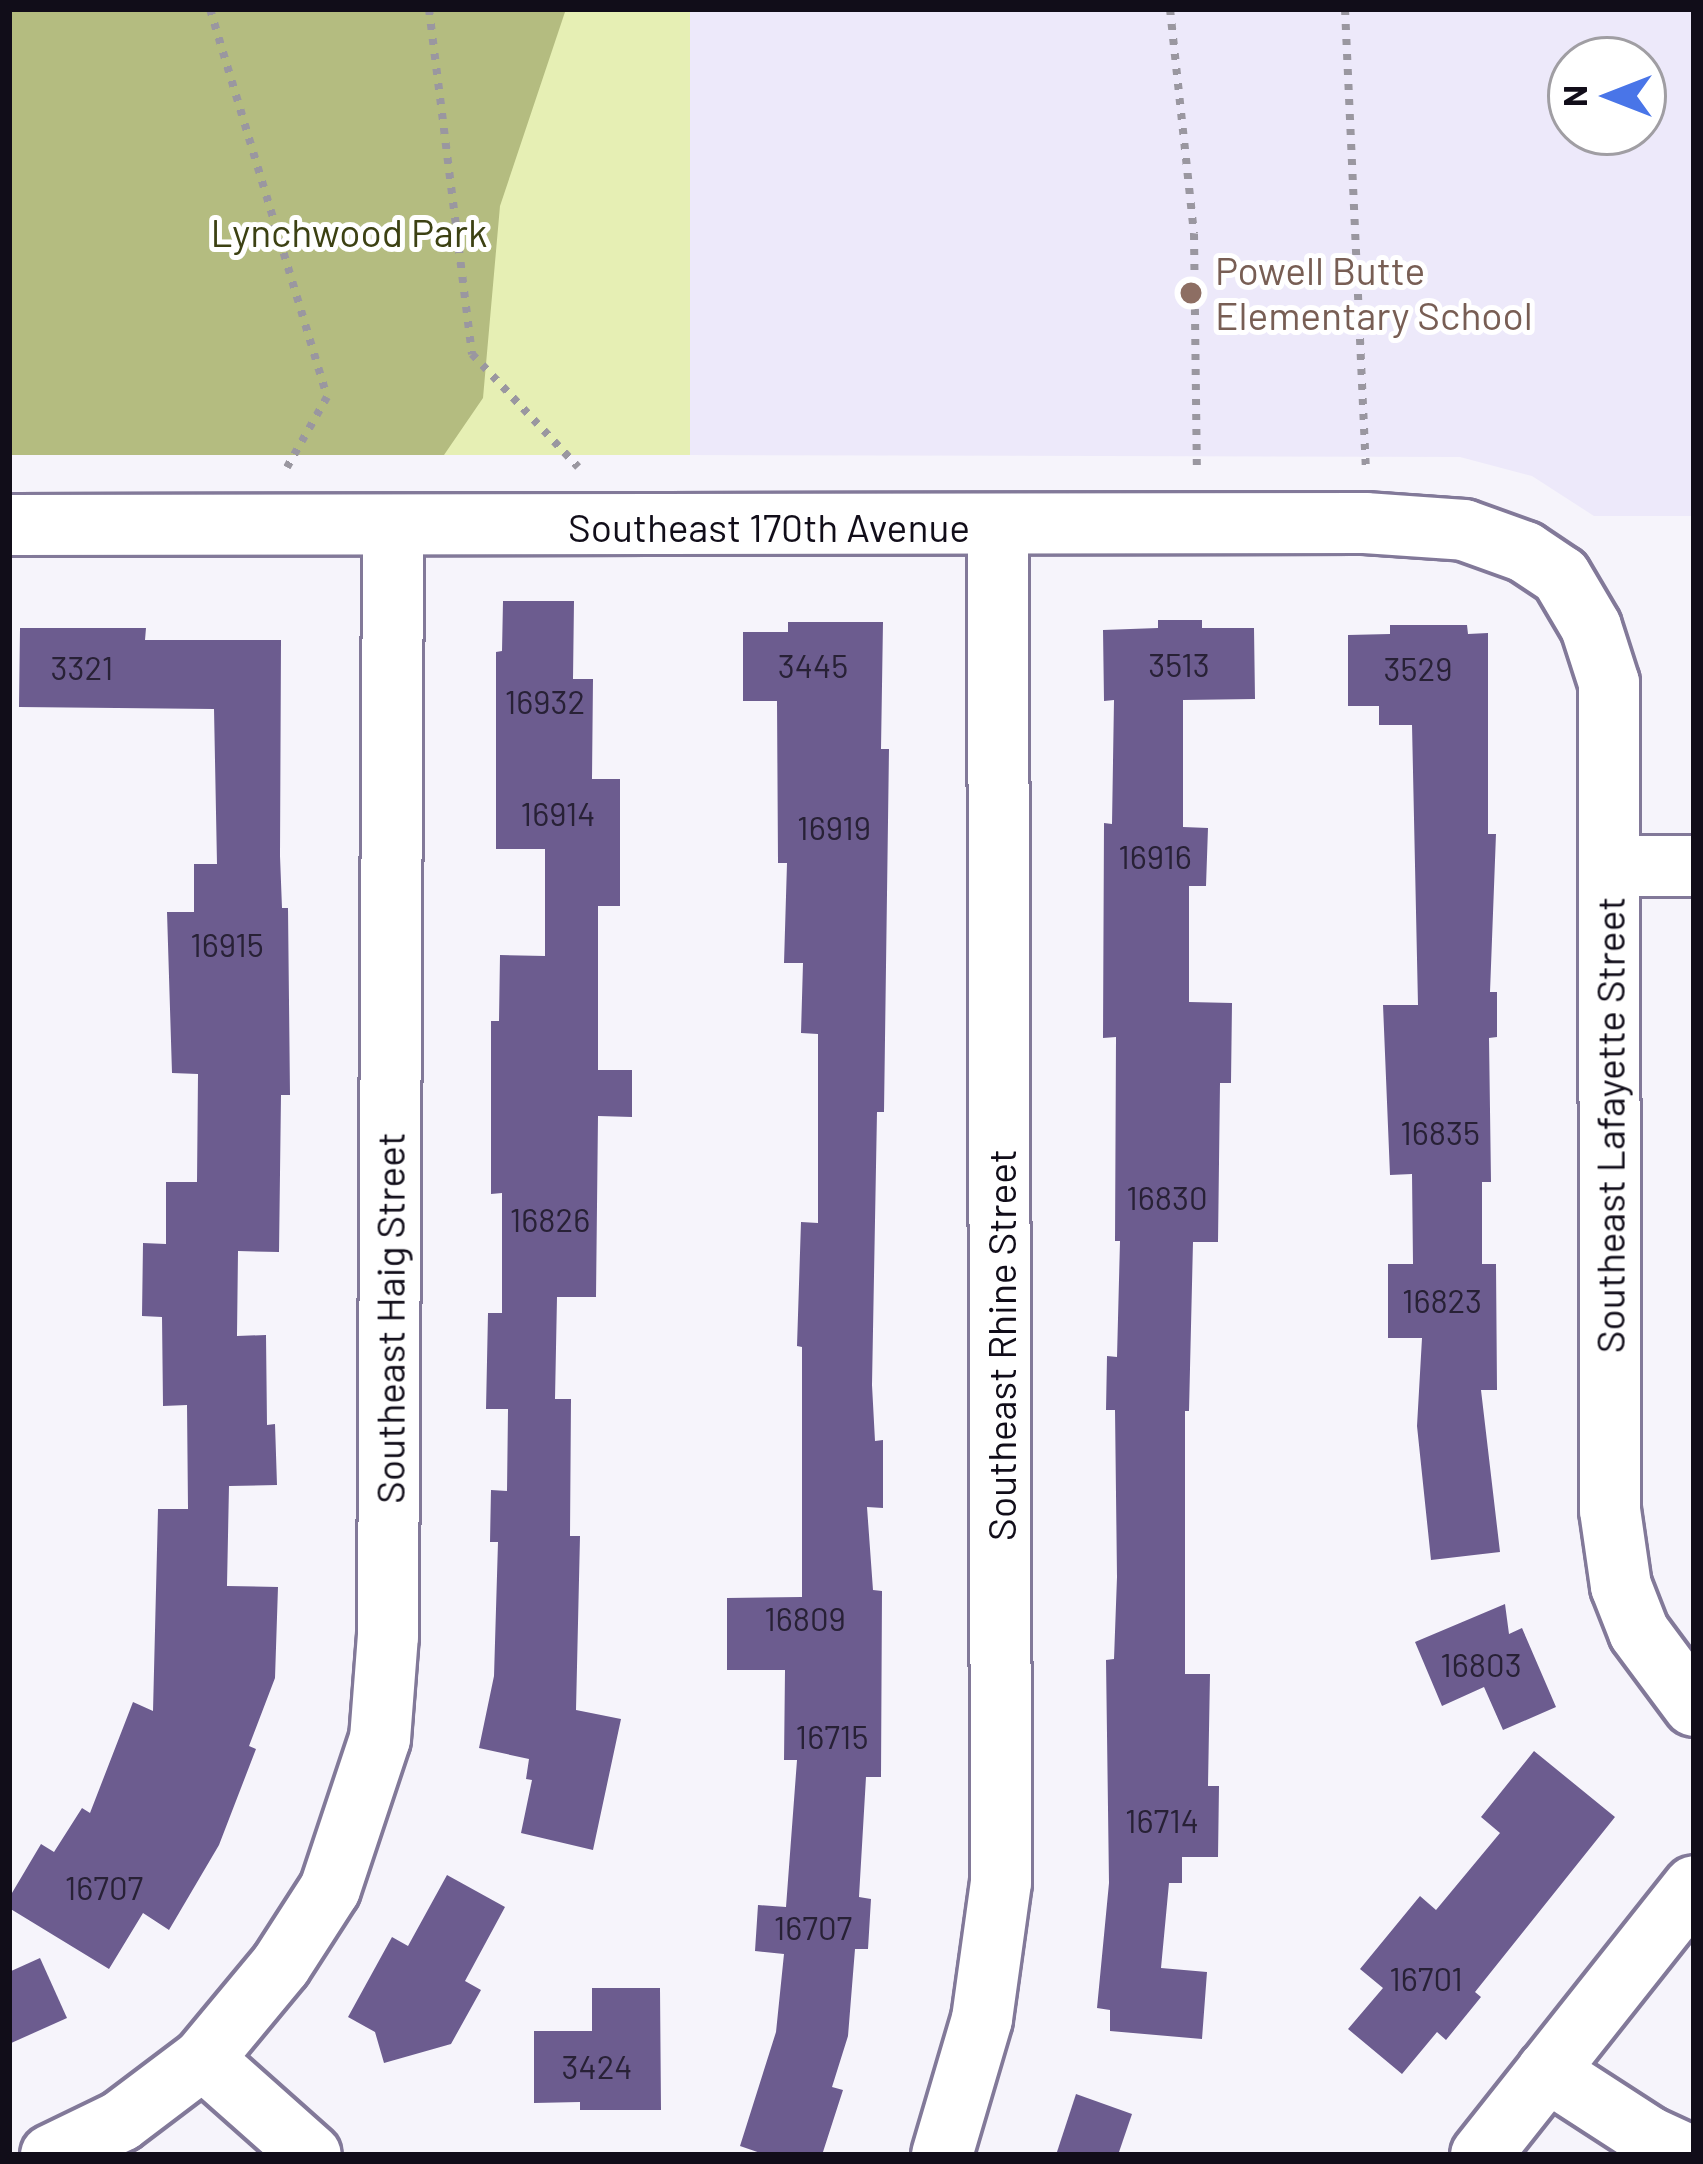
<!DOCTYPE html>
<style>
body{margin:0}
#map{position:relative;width:1703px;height:2164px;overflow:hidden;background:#f6f4fb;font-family:Barlow,sans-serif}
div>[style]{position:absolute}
.built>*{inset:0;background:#ede9fa}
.green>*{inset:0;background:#e6efb4;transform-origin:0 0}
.forest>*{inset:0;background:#b4bc80}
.building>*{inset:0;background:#6c5c8f}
.path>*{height:8px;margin-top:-4px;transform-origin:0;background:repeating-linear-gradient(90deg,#9a97a0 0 6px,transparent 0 15px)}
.roads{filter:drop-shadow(3px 0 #827999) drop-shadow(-3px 0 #827999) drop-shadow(0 3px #827999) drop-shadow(0 -3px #827999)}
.street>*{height:60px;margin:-30px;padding:0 30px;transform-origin:30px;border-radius:30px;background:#fff}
.dots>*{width:33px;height:33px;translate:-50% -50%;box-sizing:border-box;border:6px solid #fff;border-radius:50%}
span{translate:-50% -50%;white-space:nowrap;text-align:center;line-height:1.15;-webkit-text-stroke:10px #fff;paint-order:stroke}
.number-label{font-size:33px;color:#282136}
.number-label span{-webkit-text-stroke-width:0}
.park-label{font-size:39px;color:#3c4113}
.education-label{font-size:39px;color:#785e54}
.left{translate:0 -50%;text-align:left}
.street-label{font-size:39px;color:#110d19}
.frame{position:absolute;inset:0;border:12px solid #110d19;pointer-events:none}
.north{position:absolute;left:1547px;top:36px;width:120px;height:120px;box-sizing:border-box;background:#fff;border:3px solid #a09ea3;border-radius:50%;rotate:270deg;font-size:33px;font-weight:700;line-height:48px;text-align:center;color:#110d19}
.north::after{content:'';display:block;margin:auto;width:42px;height:54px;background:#4975e8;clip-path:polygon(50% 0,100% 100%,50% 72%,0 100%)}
</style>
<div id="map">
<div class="built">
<i style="clip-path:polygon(evenodd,690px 9px,1694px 9px,1694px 516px,1594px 516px,1532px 476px,1460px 457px,686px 455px,690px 9px,1571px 60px,1643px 60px,1643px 132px,1571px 132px,1571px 60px)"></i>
</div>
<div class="green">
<i style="left:9px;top:9px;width:681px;height:446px"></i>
</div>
<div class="forest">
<i style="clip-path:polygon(9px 9px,566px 9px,500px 206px,483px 398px,444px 455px,9px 455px)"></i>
</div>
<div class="building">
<i style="clip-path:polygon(503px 601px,574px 601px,573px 679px,593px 679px,592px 779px,620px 779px,620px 906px,598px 906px,598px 1070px,632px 1070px,632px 1117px,598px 1116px,596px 1297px,557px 1297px,555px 1399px,571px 1399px,570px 1536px,580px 1536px,576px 1710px,621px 1719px,593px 1850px,521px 1833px,532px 1780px,526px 1779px,529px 1759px,479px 1748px,494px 1676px,498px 1542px,490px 1542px,491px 1490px,507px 1491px,508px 1409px,486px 1409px,488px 1313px,502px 1313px,502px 1193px,491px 1194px,491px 1021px,499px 1021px,500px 955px,545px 956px,545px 849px,496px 849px,496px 652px,502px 651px)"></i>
<i style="clip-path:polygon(1158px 620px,1202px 620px,1202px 628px,1254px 628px,1255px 699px,1183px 700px,1183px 827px,1208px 828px,1206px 886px,1189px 886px,1189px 1002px,1232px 1003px,1231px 1083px,1220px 1083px,1218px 1242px,1193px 1242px,1189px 1411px,1185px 1411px,1185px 1674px,1210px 1674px,1208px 1786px,1219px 1786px,1218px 1857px,1182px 1857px,1182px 1883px,1169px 1883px,1161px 1968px,1207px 1972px,1202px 2039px,1110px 2031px,1110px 2010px,1097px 2008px,1109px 1883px,1106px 1660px,1114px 1659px,1117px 1577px,1115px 1410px,1106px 1410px,1107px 1356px,1117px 1357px,1120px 1241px,1115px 1241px,1116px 1037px,1103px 1038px,1104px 823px,1112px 824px,1114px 700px,1104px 701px,1103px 630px,1158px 628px)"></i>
<i style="clip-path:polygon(788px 622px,883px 622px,881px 749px,889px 749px,884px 1112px,877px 1112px,872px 1385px,875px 1441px,883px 1440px,883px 1508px,867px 1507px,873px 1590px,882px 1591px,881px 1777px,866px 1777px,859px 1897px,871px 1899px,868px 1949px,855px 1949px,848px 2036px,832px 2087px,843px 2090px,822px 2155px,766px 2155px,740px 2146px,776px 2032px,784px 1954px,755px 1951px,758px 1905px,786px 1907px,797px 1760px,784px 1760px,785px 1670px,727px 1670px,727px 1598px,802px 1597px,802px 1347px,797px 1346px,801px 1222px,818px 1223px,818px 1034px,801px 1033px,803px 963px,784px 963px,787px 863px,778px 863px,777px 701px,743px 701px,743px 632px,788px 632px)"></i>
<i style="clip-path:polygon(1390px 625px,1467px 625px,1468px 634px,1488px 633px,1488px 834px,1496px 834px,1490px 992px,1497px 992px,1497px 1037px,1489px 1038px,1491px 1182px,1482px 1182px,1482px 1264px,1496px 1264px,1497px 1390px,1481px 1390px,1500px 1552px,1431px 1560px,1417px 1426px,1422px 1338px,1388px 1338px,1388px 1264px,1413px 1264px,1412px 1174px,1390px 1175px,1383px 1005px,1418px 1005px,1412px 725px,1379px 725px,1379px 706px,1348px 706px,1348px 635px,1390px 634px)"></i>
<i style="clip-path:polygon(20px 628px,146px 628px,145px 640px,281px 640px,280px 856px,282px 908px,288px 908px,290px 1095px,281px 1095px,279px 1252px,238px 1251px,237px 1336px,266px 1335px,267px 1425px,275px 1424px,277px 1485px,229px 1486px,227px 1586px,278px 1587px,275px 1678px,249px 1746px,256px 1749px,219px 1845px,169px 1930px,143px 1913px,109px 1969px,9px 1908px,9px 1898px,41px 1844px,54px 1852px,82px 1808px,90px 1813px,133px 1702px,153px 1711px,158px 1509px,188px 1509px,187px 1405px,163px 1406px,162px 1317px,142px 1316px,143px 1243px,166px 1244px,166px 1182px,197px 1182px,198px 1074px,172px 1073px,167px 912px,194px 912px,194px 864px,217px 864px,214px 709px,19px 707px)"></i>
<i style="clip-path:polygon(1505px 1604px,1509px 1634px,1522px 1628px,1556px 1707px,1503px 1730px,1484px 1687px,1442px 1706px,1415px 1642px)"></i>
<i style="clip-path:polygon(1534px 1751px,1615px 1817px,1475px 1992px,1481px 1997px,1446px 2040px,1437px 2032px,1402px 2074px,1348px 2029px,1383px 1988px,1360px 1969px,1420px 1896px,1436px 1910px,1500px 1833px,1481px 1817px)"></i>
<i style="clip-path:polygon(447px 1875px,505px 1907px,465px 1981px,481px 1990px,451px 2044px,384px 2063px,375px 2032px,348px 2017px,392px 1937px,408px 1946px)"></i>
<i style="clip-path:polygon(40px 1958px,67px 2018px,9px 2044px,9px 1972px)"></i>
<i style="clip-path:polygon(592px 1988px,660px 1988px,661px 2110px,580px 2110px,580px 2102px,534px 2103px,534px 2031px,592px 2031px)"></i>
<i style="clip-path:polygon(1076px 2094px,1132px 2114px,1118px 2155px,1056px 2155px)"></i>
</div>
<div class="path">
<i style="left:210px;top:9px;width:405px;rotate:73.2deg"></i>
<i style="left:327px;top:397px;width:81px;rotate:119.7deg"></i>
<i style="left:429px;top:9px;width:348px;rotate:82.9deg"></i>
<i style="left:472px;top:354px;width:155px;rotate:46.8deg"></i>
<i style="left:1170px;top:9px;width:226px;rotate:83.9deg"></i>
<i style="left:1194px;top:234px;width:234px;rotate:89.3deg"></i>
<i style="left:1345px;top:9px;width:459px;rotate:87.4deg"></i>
</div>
<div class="roads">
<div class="street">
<i style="left:9px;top:525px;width:1356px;rotate:-0.08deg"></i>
<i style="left:1365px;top:523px;width:99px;rotate:4deg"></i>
<i style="left:1464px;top:530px;width:65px;rotate:19.8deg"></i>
<i style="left:1525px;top:552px;width:43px;rotate:33.7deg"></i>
<i style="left:1561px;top:576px;width:59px;rotate:59.5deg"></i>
<i style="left:1591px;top:627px;width:59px;rotate:72.2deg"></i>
<i style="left:1609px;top:683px;width:827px;rotate:89.93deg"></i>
<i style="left:1610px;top:1510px;width:77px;rotate:81.8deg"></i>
<i style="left:1621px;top:1586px;width:49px;rotate:68.6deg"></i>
<i style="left:1639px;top:1632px;width:92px;rotate:53.4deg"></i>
<i style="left:1610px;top:866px;width:84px"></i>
<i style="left:203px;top:2059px;width:144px;rotate:41.6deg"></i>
<i style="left:1547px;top:2071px;width:121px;rotate:32.9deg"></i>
<i style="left:1649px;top:2137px;width:43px;rotate:24.8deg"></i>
<i style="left:51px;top:2155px;width:78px;rotate:-25.9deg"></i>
<i style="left:121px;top:2121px;width:103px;rotate:-37.1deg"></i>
<i style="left:203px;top:2059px;width:122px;rotate:-50.3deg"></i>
<i style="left:281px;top:1965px;width:90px;rotate:-57.2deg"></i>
<i style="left:330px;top:1889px;width:158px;rotate:-71.6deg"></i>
<i style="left:380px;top:1739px;width:103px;rotate:-85.6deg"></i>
<i style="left:388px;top:1636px;width:1109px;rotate:-89.74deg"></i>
<i style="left:942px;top:2155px;width:142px;rotate:-73.6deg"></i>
<i style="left:982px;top:2019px;width:138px;rotate:-82.1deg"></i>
<i style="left:1001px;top:1882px;width:1355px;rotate:-90.13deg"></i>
<i style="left:1481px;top:2155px;width:343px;rotate:-51.6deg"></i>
</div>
</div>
<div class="dots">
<i style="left:1191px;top:293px;background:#8d6e63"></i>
</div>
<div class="number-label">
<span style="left:1179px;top:665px">3513</span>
<span style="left:813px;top:666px">3445</span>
<span style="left:82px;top:668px">3321</span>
<span style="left:1418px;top:669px">3529</span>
<span style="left:545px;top:702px">16932</span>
<span style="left:558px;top:814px">16914</span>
<span style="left:834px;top:828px">16919</span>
<span style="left:1155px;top:857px">16916</span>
<span style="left:227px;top:945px">16915</span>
<span style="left:1440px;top:1133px">16835</span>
<span style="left:1167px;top:1198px">16830</span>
<span style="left:550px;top:1220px">16826</span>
<span style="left:1442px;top:1301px">16823</span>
<span style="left:805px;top:1619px">16809</span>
<span style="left:1481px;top:1665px">16803</span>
<span style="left:832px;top:1737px">16715</span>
<span style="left:1162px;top:1821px">16714</span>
<span style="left:104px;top:1888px">16707</span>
<span style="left:813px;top:1928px">16707</span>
<span style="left:1426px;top:1979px">16701</span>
<span style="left:597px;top:2067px">3424</span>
</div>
<div class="park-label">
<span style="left:349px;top:232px">Lynchwood Park</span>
</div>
<div class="education-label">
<span class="left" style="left:1215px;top:293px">Powell Butte<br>Elementary School</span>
</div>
<div class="street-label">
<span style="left:769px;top:527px">Southeast 170th Avenue</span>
<span style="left:1610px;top:1125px;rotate:-90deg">Southeast Lafayette Street</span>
<span style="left:390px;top:1318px;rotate:-90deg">Southeast Haig Street</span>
<span style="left:1001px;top:1345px;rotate:-90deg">Southeast Rhine Street</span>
</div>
<div class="frame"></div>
<div class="north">N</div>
</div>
